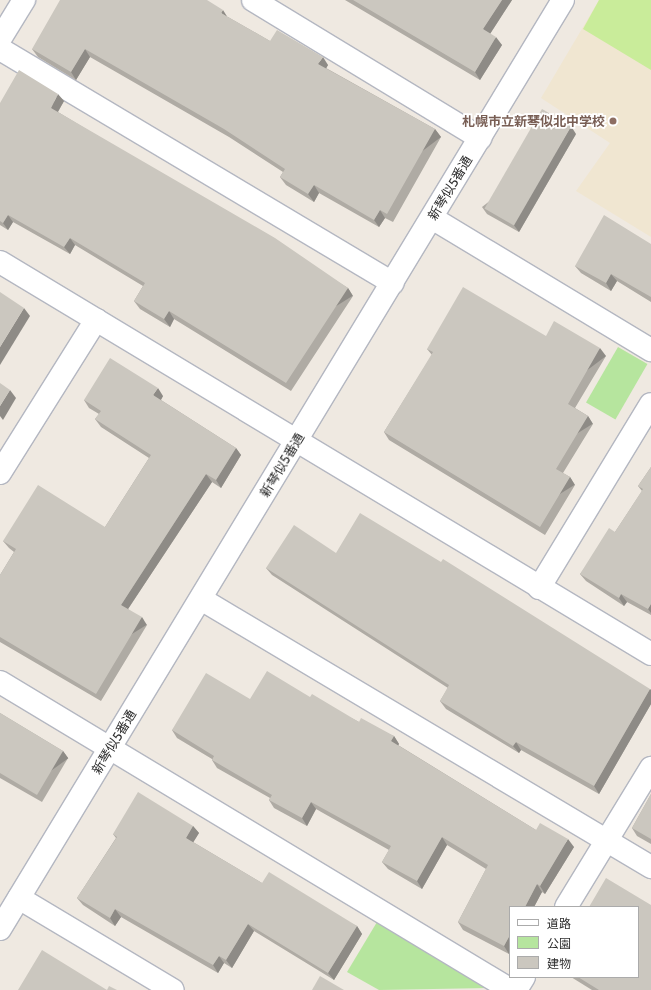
<!DOCTYPE html>
<meta charset="utf-8">
<style>
body{margin:0}
#map{position:relative;width:651px;height:990px;overflow:hidden;background:#efe9e1;font-family:Cabin,"Noto Sans JP",sans-serif}
div>[style]{position:absolute}
.education>*{inset:0;background:#f0e6d1}
.green>*{inset:0;background:#b6e59e;transform-origin:0 0}
.pitch>*{inset:0;background:#c9ec9a}
.roads{filter:drop-shadow(1px 0 #b4b7c1) drop-shadow(-1px 0 #b4b7c1) drop-shadow(0 1px #b4b7c1) drop-shadow(0 -1px #b4b7c1)}
.minor>*{height:22px;margin:-11px;padding:0 11px;transform-origin:11px;border-radius:11px;background:#fff}
.wall>*{inset:0;background:#afaba4}
.shaded-wall>*{inset:0;background:#8e8b86;transform-origin:0 0}
.building>*{inset:0;background:#cbc7bf;transform-origin:0 0}
.dots>*{width:11px;height:11px;translate:-50% -50%;box-sizing:border-box;border:2px solid #fff;border-radius:50%}
span{translate:-50% -50%;white-space:nowrap;text-align:center;line-height:1.15;-webkit-text-stroke:3.5px #fff;paint-order:stroke}
.education-label{font-size:13px;color:#785e54;font-weight:700}
.right{translate:-100% -50%;text-align:right}
.street-label{font-size:13px;color:#2e2e2e}
.legend{position:absolute;left:509px;top:906px;width:130px;height:72px;box-sizing:border-box;background:#fff;border:1px solid #ababab;margin:0;padding:5px 7px;list-style:none;font-size:12px;color:#2e2e2e}
.legend li{display:flex;align-items:center;gap:8px;height:20px}
.legend b{width:20px;border:1px solid #ababab}
</style>
<div id="map">
<div class="education">
<i style="clip-path:polygon(599px 0,651px 0,651px 237px,576px 191px,610px 143px,541px 98px)"></i>
</div>
<div class="green">
<i style="left:618px;top:347px;width:34px;height:64px;rotate:30deg"></i>
<i style="clip-path:polygon(377px 922px,488px 988px,379px 990px,347px 972px)"></i>
</div>
<div class="pitch">
<i style="clip-path:polygon(599px 0,651px 0,651px 70px,583px 29px)"></i>
</div>
<div class="roads">
<div class="minor">
<i style="left:253px;top:0;width:266px;rotate:31.3deg"></i>
<i style="left:0;top:39px;width:46px;rotate:-58.4deg"></i>
<i style="left:0;top:49px;width:457px;rotate:30.8deg"></i>
<i style="left:432px;top:218px;width:256px;rotate:31.1deg"></i>
<i style="left:0;top:262px;width:760px;rotate:31.05deg"></i>
<i style="left:0;top:473px;width:181px;rotate:-57.9deg"></i>
<i style="left:539px;top:588px;width:215px;rotate:-58.7deg"></i>
<i style="left:201px;top:599px;width:524px;rotate:30.78deg"></i>
<i style="left:0;top:682px;width:597px;rotate:31.08deg"></i>
<i style="left:19px;top:898px;width:179px;rotate:30.9deg"></i>
<i style="left:566px;top:907px;width:163px;rotate:-58.6deg"></i>
<i style="left:0;top:929px;width:1086px;rotate:-58.78deg"></i>
<i style="left:516px;top:990px;width:15px;rotate:-58deg"></i>
</div>
</div>
<div class="wall">
<i style="clip-path:polygon(345px 0,512px 0,490px 34px,502px 45px,480px 80px)"></i>
<i style="clip-path:polygon(228px 17px,270px 41px,328px 65px,326px 68px,435px 129px,441px 137px,393px 222px,385px 218px,379px 227px,319px 193px,314px 202px,286px 185px,280px 177px,283px 172px,229px 137px,90px 57px,76px 80px,38px 57px,32px 49px)"></i>
<i style="clip-path:polygon(64px 101px,58px 112px,348px 288px,353px 296px,291px 391px,174px 319px,170px 327px,140px 309px,134px 301px,143px 286px,75px 245px,70px 254px,13px 222px,8px 230px,0 225px,0 103px)"></i>
<i style="clip-path:polygon(576px 134px,519px 232px,487px 214px,482px 207px)"></i>
<i style="clip-path:polygon(651px 244px,651px 302px,617px 281px,611px 291px,581px 273px,575px 266px)"></i>
<i style="clip-path:polygon(546px 336px,606px 356px,575px 408px,588px 416px,593px 424px,563px 473px,570px 477px,575px 485px,545px 535px,389px 440px,384px 432px,432px 355px,427px 349px)"></i>
<i style="clip-path:polygon(163px 396px,161px 400px,236px 448px,241px 455px,221px 488px,212px 482px,128px 609px,147px 625px,101px 701px,0 642px,0 575px,14px 552px,9px 548px,3px 541px,105px 527px,149px 458px,101px 427px,95px 419px,99px 414px,89px 408px,84px 400px)"></i>
<i style="clip-path:polygon(651px 467px,651px 615px,627px 602px,624px 606px,586px 581px,580px 574px,615px 532px,642px 491px,638px 486px)"></i>
<i style="clip-path:polygon(336px 553px,651px 690px,651px 704px,599px 794px,521px 750px,519px 753px,446px 709px,440px 701px,448px 688px,272px 575px,266px 568px)"></i>
<i style="clip-path:polygon(310px 697px,359px 722px,394px 736px,399px 744px,398px 745px,536px 830px,574px 847px,545px 894px,542px 892px,534px 907px,510px 907px,509px 954px,463px 930px,458px 922px,486px 869px,447px 845px,422px 889px,388px 869px,382px 862px,389px 850px,316px 809px,307px 826px,274px 808px,269px 800px,270px 798px,217px 768px,212px 760px,212px 759px,177px 738px,172px 730px,250px 699px)"></i>
<i style="clip-path:polygon(0 713px,63px 751px,68px 758px,42px 802px,0 778px)"></i>
<i style="clip-path:polygon(651px 794px,651px 844px,637px 836px,632px 828px)"></i>
<i style="clip-path:polygon(193px 826px,199px 833px,193px 842px,262px 883px,357px 926px,362px 934px,334px 980px,254px 931px,232px 968px,224px 963px,218px 973px,121px 917px,115px 926px,83px 905px,77px 898px,116px 838px,113px 834px)"></i>
<i style="clip-path:polygon(571px 977px,638px 977px,651px 990px,592px 990px)"></i>
</div>
<div class="shaded-wall">
<i style="clip-path:polygon(502px 0,512px 0,488px 37px,483px 29px)"></i>
<i style="clip-path:polygon(223px 10px,228px 18px,221px 13px)"></i>
<i style="clip-path:polygon(496px 37px,502px 45px,480px 80px,475px 72px)"></i>
<i style="clip-path:polygon(85px 49px,90px 57px,76px 80px,71px 72px)"></i>
<i style="clip-path:polygon(323px 57px,328px 65px,324px 72px,318px 64px)"></i>
<i style="clip-path:polygon(58px 94px,64px 101px,56px 115px,51px 108px)"></i>
<i style="clip-path:polygon(571px 126px,576px 134px,519px 232px,513px 224px)"></i>
<i style="left:435px;top:129px;width:10px;height:98px;rotate:53deg"></i>
<i style="clip-path:polygon(314px 185px,319px 193px,314px 202px,308px 194px)"></i>
<i style="clip-path:polygon(380px 210px,385px 218px,379px 227px,374px 220px)"></i>
<i style="clip-path:polygon(8px 215px,13px 222px,8px 230px,3px 223px)"></i>
<i style="clip-path:polygon(70px 238px,75px 245px,70px 254px,64px 247px)"></i>
<i style="clip-path:polygon(611px 274px,617px 281px,611px 291px,606px 283px)"></i>
<i style="left:348px;top:288px;width:9px;height:113px;rotate:58deg"></i>
<i style="clip-path:polygon(24px 308px,30px 316px,0 365px,0 347px)"></i>
<i style="clip-path:polygon(169px 311px,174px 319px,170px 327px,164px 319px)"></i>
<i style="left:600px;top:348px;width:10px;height:64px;rotate:53deg"></i>
<i style="clip-path:polygon(158px 388px,163px 396px,159px 403px,153px 395px)"></i>
<i style="clip-path:polygon(10px 390px,16px 398px,3px 420px,0 416px,0 406px)"></i>
<i style="left:588px;top:416px;width:9px;height:62px;rotate:58deg"></i>
<i style="clip-path:polygon(236px 448px,241px 455px,221px 488px,216px 480px)"></i>
<i style="clip-path:polygon(206px 474px,212px 482px,126px 612px,121px 605px)"></i>
<i style="left:570px;top:477px;width:9px;height:58px;rotate:58deg"></i>
<i style="clip-path:polygon(621px 594px,627px 602px,624px 606px,619px 598px)"></i>
<i style="clip-path:polygon(651px 604px,651px 613px,648px 609px)"></i>
<i style="left:142px;top:617px;width:9px;height:90px;rotate:58deg"></i>
<i style="clip-path:polygon(650px 689px,651px 690px,651px 704px,599px 794px,594px 786px)"></i>
<i style="clip-path:polygon(394px 736px,399px 744px,396px 749px,391px 741px)"></i>
<i style="clip-path:polygon(516px 742px,521px 750px,519px 753px,513px 746px)"></i>
<i style="left:63px;top:751px;width:9px;height:51px;rotate:54deg"></i>
<i style="clip-path:polygon(311px 802px,316px 809px,307px 826px,302px 818px)"></i>
<i style="clip-path:polygon(193px 826px,199px 833px,191px 846px,186px 838px)"></i>
<i style="clip-path:polygon(442px 837px,447px 845px,422px 889px,417px 881px)"></i>
<i style="clip-path:polygon(568px 839px,574px 847px,545px 894px,540px 886px)"></i>
<i style="clip-path:polygon(537px 884px,542px 892px,534px 907px,525px 907px)"></i>
<i style="clip-path:polygon(115px 909px,121px 917px,115px 926px,110px 918px)"></i>
<i style="clip-path:polygon(248px 924px,254px 931px,232px 968px,226px 960px)"></i>
<i style="clip-path:polygon(357px 926px,362px 934px,334px 980px,328px 973px)"></i>
<i style="clip-path:polygon(510px 935px,510px 952px,509px 954px,504px 946px)"></i>
<i style="clip-path:polygon(219px 956px,224px 963px,218px 973px,213px 965px)"></i>
</div>
<div class="building">
<i style="clip-path:polygon(60px 0,207px 0,223px 10px,221px 13px,270px 41px,277px 30px,323px 57px,318px 64px,435px 129px,387px 214px,380px 210px,374px 220px,314px 185px,308px 194px,280px 177px,285px 169px,224px 129px,85px 49px,71px 72px,32px 49px)"></i>
<i style="clip-path:polygon(353px 0,502px 0,483px 29px,496px 37px,475px 72px)"></i>
<i style="clip-path:polygon(19px 70px,58px 94px,51px 108px,275px 238px,348px 288px,286px 383px,169px 311px,164px 319px,134px 301px,145px 283px,70px 238px,64px 247px,8px 215px,3px 223px,0 221px,0 103px)"></i>
<i style="left:542px;top:109px;width:34px;height:115px;rotate:30deg"></i>
<i style="clip-path:polygon(604px 215px,651px 244px,651px 297px,611px 274px,606px 283px,575px 266px)"></i>
<i style="clip-path:polygon(463px 287px,546px 336px,554px 321px,600px 348px,568px 404px,588px 416px,556px 469px,570px 477px,540px 527px,384px 432px,433px 352px,427px 349px)"></i>
<i style="clip-path:polygon(0 292px,24px 308px,0 347px)"></i>
<i style="clip-path:polygon(110px 358px,158px 388px,153px 395px,236px 448px,216px 480px,206px 474px,121px 605px,142px 617px,96px 694px,0 637px,0 575px,16px 549px,3px 541px,38px 485px,105px 527px,151px 455px,95px 419px,101px 411px,84px 400px)"></i>
<i style="clip-path:polygon(0 383px,10px 390px,0 406px)"></i>
<i style="clip-path:polygon(651px 467px,651px 604px,648px 609px,621px 594px,619px 598px,580px 574px,609px 528px,615px 532px,643px 489px,638px 486px)"></i>
<i style="clip-path:polygon(360px 513px,441px 562px,443px 559px,650px 689px,594px 786px,516px 742px,513px 746px,440px 701px,449px 685px,266px 568px,294px 525px,336px 553px)"></i>
<i style="clip-path:polygon(267px 671px,310px 697px,312px 694px,359px 722px,361px 718px,394px 736px,391px 741px,536px 830px,540px 823px,568px 839px,540px 886px,537px 884px,525px 907px,510px 907px,510px 935px,504px 946px,458px 922px,488px 865px,442px 837px,417px 881px,382px 862px,391px 846px,311px 802px,302px 818px,269px 800px,272px 795px,212px 760px,214px 756px,172px 730px,206px 673px,250px 699px)"></i>
<i style="clip-path:polygon(0 713px,63px 751px,37px 795px,0 773px)"></i>
<i style="clip-path:polygon(138px 792px,193px 826px,186px 838px,262px 883px,269px 872px,357px 926px,328px 973px,248px 924px,226px 960px,219px 956px,213px 965px,115px 909px,110px 918px,77px 898px,117px 837px,113px 834px)"></i>
<i style="clip-path:polygon(651px 794px,651px 839px,632px 828px)"></i>
<i style="clip-path:polygon(606px 878px,651px 905px,651px 990px,599px 990px,578px 977px,638px 977px,638px 907px,589px 907px)"></i>
<i style="clip-path:polygon(42px 950px,107px 990px,109px 986px,117px 990px,18px 990px)"></i>
<i style="clip-path:polygon(320px 976px,344px 990px,312px 990px)"></i>
</div>
<div class="dots">
<i style="left:613px;top:121px;background:#8d6e63"></i>
</div>
<div class="education-label">
<span class="right" style="left:605px;top:121px">札幌市立新琴似北中学校</span>
</div>
<div class="street-label">
<span style="left:450px;top:188px;rotate:-59deg">新琴似5番通</span>
<span style="left:282px;top:465px;rotate:-59deg">新琴似5番通</span>
<span style="left:114px;top:742px;rotate:-59deg">新琴似5番通</span>
</div>
<ul class="legend">
<li><b style="height:5px;background:#fff"></b>道路</li>
<li><b style="height:11px;background:#b6e59e"></b>公園</li>
<li><b style="height:11px;background:#cbc7bf"></b>建物</li>
</ul>
</div>
